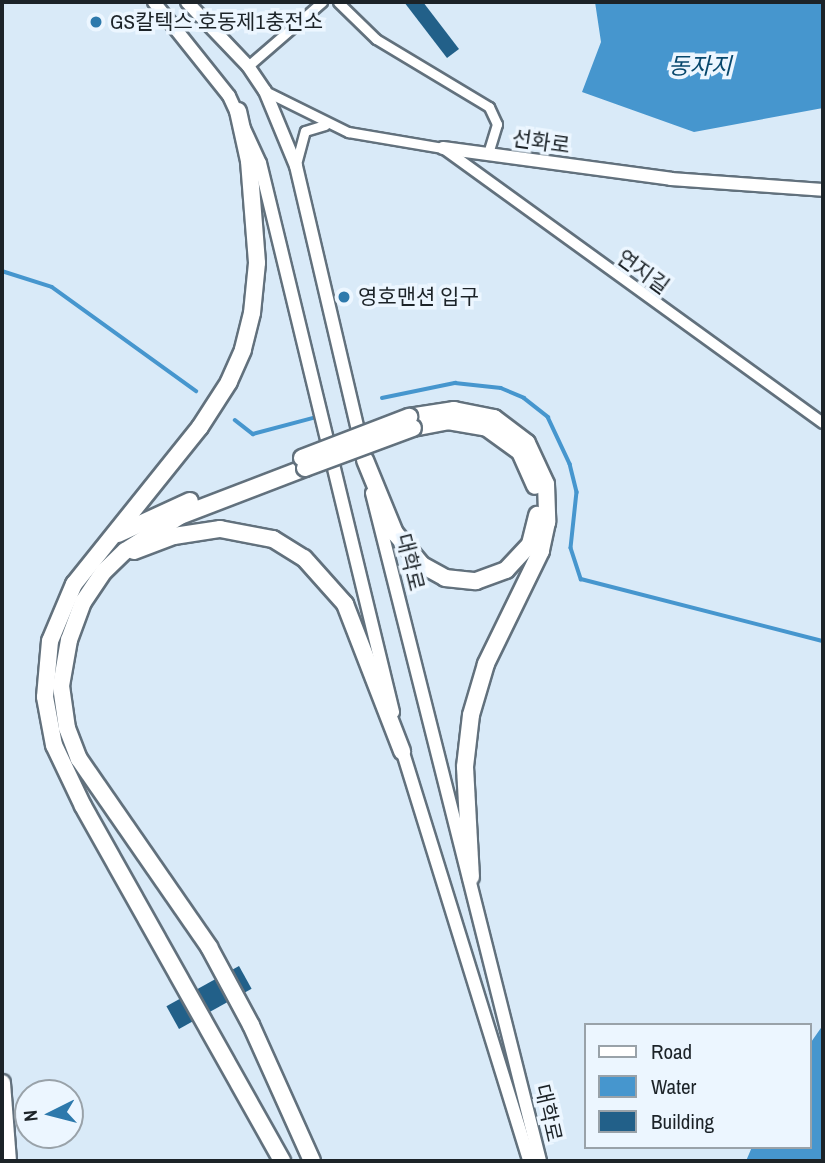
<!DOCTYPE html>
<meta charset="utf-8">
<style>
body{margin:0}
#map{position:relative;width:825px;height:1163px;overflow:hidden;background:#d9eaf8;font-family:"Archivo Narrow","Noto Sans KR",sans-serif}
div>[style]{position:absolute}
.water>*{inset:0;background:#4696ce}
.stream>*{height:3.5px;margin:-1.75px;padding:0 1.75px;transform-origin:1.75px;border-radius:1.75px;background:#4696ce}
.building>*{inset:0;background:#226089;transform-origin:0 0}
.roads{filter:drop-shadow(2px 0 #62717d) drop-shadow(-2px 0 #62717d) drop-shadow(0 2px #62717d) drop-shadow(0 -2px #62717d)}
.minor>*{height:9px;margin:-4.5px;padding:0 4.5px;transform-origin:4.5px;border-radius:4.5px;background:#fff}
.tertiary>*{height:10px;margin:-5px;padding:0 5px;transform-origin:5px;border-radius:5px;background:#fff}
.secondary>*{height:12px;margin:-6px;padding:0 6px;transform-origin:6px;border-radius:6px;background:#fff}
.motorway>*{height:16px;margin:-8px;padding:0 8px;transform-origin:8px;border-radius:8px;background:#fff}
.bridges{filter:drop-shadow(2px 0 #62717d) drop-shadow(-2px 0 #62717d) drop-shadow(0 2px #62717d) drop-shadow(0 -2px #62717d)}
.motorway-bridge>*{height:16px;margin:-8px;padding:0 8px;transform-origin:8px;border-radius:8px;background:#fff}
.dots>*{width:19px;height:19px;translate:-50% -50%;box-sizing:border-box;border:4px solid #ecf6ff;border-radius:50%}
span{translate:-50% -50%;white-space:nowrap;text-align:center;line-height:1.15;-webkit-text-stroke:7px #ecf6ff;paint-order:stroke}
.poi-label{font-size:21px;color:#1c2328}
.left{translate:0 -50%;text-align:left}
.street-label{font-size:21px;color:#1c2328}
.water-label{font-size:23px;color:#07486d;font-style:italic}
.frame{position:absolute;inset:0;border:4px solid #1c2328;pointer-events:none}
.legend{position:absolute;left:584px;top:1023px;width:228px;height:126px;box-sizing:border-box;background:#ecf6ff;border:2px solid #99a2a9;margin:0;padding:9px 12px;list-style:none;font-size:21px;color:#1c2328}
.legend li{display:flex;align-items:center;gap:14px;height:35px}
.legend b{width:35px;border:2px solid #99a2a9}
.north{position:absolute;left:14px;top:1079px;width:70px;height:70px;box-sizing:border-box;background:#ecf6ff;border:2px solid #99a2a9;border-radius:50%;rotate:264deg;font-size:19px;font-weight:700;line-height:28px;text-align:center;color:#1c2328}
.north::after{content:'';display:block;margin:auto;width:24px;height:32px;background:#2d79ac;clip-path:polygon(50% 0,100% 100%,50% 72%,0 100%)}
</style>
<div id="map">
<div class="water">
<i style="clip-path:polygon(595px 2px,823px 2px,823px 108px,694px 132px,582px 92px,601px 42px)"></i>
<i style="clip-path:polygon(823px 1025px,823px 1161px,746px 1161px,752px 1147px,809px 1147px,809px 1045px)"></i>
</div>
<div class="stream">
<i style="left:2px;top:271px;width:52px;rotate:17.7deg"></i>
<i style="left:52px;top:287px;width:178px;rotate:35.8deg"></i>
<i style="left:382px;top:398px;width:75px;rotate:-11.6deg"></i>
<i style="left:455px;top:383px;width:46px;rotate:6.2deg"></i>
<i style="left:501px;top:388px;width:25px;rotate:23deg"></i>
<i style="left:524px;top:398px;width:31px;rotate:38deg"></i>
<i style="left:548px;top:417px;width:52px;rotate:64.9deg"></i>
<i style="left:570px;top:464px;width:29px;rotate:76deg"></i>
<i style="left:577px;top:492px;width:56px;rotate:96.1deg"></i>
<i style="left:571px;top:548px;width:33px;rotate:72deg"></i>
<i style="left:581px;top:579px;width:250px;rotate:14.4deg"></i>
<i style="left:235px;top:420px;width:23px;rotate:38deg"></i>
<i style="left:253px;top:434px;width:62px;rotate:-14.9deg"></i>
</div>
<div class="building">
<i style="clip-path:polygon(404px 2px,423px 2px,459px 49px,447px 58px)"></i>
<i style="left:239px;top:966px;width:26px;height:83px;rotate:61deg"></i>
</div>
<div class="roads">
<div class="minor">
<i style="left:338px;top:2px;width:53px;rotate:44.2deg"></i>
<i style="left:376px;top:39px;width:132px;rotate:31deg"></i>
<i style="left:489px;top:107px;width:19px;rotate:65deg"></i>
<i style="left:497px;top:124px;width:31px;rotate:107deg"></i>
<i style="left:248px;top:66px;width:98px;rotate:-40.9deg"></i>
<i style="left:265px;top:91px;width:93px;rotate:26.3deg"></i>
<i style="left:348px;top:132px;width:96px;rotate:9.6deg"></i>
<i style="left:296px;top:164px;width:34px;rotate:-75deg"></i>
<i style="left:305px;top:131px;width:21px;rotate:-17deg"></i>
</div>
<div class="tertiary">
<i style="left:443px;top:148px;width:469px;rotate:35.9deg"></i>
</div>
<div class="secondary">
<i style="left:154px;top:2px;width:120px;rotate:51.4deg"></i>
<i style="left:229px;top:96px;width:74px;rotate:65.2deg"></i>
<i style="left:260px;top:163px;width:565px;rotate:76.38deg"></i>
<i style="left:187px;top:2px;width:88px;rotate:46.4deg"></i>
<i style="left:248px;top:66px;width:30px;rotate:56deg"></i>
<i style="left:265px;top:91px;width:81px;rotate:67.5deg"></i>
<i style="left:296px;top:166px;width:285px;rotate:76.8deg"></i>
<i style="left:443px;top:148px;width:230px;rotate:7.7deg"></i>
<i style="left:671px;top:179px;width:152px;rotate:4.1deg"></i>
<i style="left:372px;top:493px;width:689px;rotate:75.88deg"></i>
<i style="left:400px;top:743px;width:437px;rotate:72.8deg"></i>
</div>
<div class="motorway">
<i style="left:238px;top:111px;width:51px;rotate:77.6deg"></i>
<i style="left:249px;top:161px;width:102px;rotate:85.5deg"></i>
<i style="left:257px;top:263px;width:50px;rotate:95.7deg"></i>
<i style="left:252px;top:313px;width:38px;rotate:104deg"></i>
<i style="left:243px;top:350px;width:35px;rotate:114deg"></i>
<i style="left:229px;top:382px;width:54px;rotate:122.8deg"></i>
<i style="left:200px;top:427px;width:201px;rotate:128.7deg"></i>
<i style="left:74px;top:584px;width:62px;rotate:112.8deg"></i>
<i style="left:50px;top:641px;width:56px;rotate:95.1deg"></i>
<i style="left:45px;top:697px;width:49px;rotate:79.4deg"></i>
<i style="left:54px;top:745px;width:68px;rotate:64.6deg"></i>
<i style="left:83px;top:806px;width:407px;rotate:60.7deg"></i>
<i style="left:409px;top:417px;width:46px;rotate:-8.8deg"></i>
<i style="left:454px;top:410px;width:41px;rotate:11.3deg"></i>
<i style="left:494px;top:418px;width:41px;rotate:37.1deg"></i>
<i style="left:527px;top:443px;width:45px;rotate:65.1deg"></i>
<i style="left:546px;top:484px;width:38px;rotate:88deg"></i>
<i style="left:547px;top:522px;width:30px;rotate:102deg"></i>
<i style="left:541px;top:551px;width:126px;rotate:116deg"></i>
<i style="left:486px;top:664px;width:53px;rotate:106.4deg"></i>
<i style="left:471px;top:715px;width:52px;rotate:96.6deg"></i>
<i style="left:465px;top:767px;width:110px;rotate:86.9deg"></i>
<i style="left:413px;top:428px;width:36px;rotate:-11deg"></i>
<i style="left:448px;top:421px;width:40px;rotate:10deg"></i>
<i style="left:487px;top:428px;width:41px;rotate:36deg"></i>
<i style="left:520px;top:452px;width:37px;rotate:66deg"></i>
<i style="left:365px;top:460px;width:79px;rotate:67.7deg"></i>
<i style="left:395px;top:533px;width:42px;rotate:49.8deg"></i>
<i style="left:422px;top:565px;width:26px;rotate:29deg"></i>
<i style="left:445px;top:578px;width:31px;rotate:6deg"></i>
<i style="left:476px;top:581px;width:32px;rotate:-20deg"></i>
<i style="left:506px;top:570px;width:35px;rotate:-47deg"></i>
<i style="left:530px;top:544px;width:30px;rotate:-76deg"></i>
<i style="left:305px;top:468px;width:134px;rotate:159deg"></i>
<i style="left:180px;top:516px;width:65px;rotate:147.5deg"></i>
<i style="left:125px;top:551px;width:29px;rotate:136deg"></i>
<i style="left:104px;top:571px;width:37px;rotate:124deg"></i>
<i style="left:83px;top:602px;width:40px;rotate:110.2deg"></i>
<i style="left:69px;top:640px;width:47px;rotate:99.9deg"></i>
<i style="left:61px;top:686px;width:42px;rotate:81.9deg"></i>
<i style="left:67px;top:728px;width:33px;rotate:69deg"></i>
<i style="left:79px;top:759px;width:229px;rotate:55.3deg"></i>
<i style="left:209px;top:947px;width:89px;rotate:61.7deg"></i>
<i style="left:251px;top:1025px;width:149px;rotate:65.8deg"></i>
<i style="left:118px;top:534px;width:79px;rotate:-24.6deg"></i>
<i style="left:134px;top:551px;width:43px;rotate:-20.6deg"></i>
<i style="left:174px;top:536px;width:47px;rotate:-8.7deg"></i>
<i style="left:220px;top:529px;width:54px;rotate:10.7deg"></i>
<i style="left:273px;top:539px;width:36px;rotate:32deg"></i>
<i style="left:304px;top:558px;width:62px;rotate:48.3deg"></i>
<i style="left:345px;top:604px;width:158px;rotate:68.8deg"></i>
<i style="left:2px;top:1083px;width:78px;rotate:85.6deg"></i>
</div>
</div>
<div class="bridges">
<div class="motorway-bridge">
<i style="left:302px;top:458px;width:115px;rotate:-21deg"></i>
<i style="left:305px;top:468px;width:115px;rotate:-20.3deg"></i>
</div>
</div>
<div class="dots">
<i style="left:96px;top:22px;background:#2d79ac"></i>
<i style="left:344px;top:297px;background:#2d79ac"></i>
</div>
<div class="poi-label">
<span class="left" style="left:110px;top:22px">GS칼텍스 호동제1충전소</span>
<span class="left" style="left:358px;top:297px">영호맨션 입구</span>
</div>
<div class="street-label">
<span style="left:541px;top:142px;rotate:8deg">선화로</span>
<span style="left:643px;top:272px;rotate:36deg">연지길</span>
<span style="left:410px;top:562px;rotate:76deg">대학로</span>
<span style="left:548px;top:1113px;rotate:77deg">대학로</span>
</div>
<div class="water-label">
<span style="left:700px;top:66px">동자지</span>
</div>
<div class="frame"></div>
<ul class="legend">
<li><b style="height:9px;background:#fff"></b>Road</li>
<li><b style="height:19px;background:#4696ce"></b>Water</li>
<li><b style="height:19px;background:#226089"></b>Building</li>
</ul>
<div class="north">N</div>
</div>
